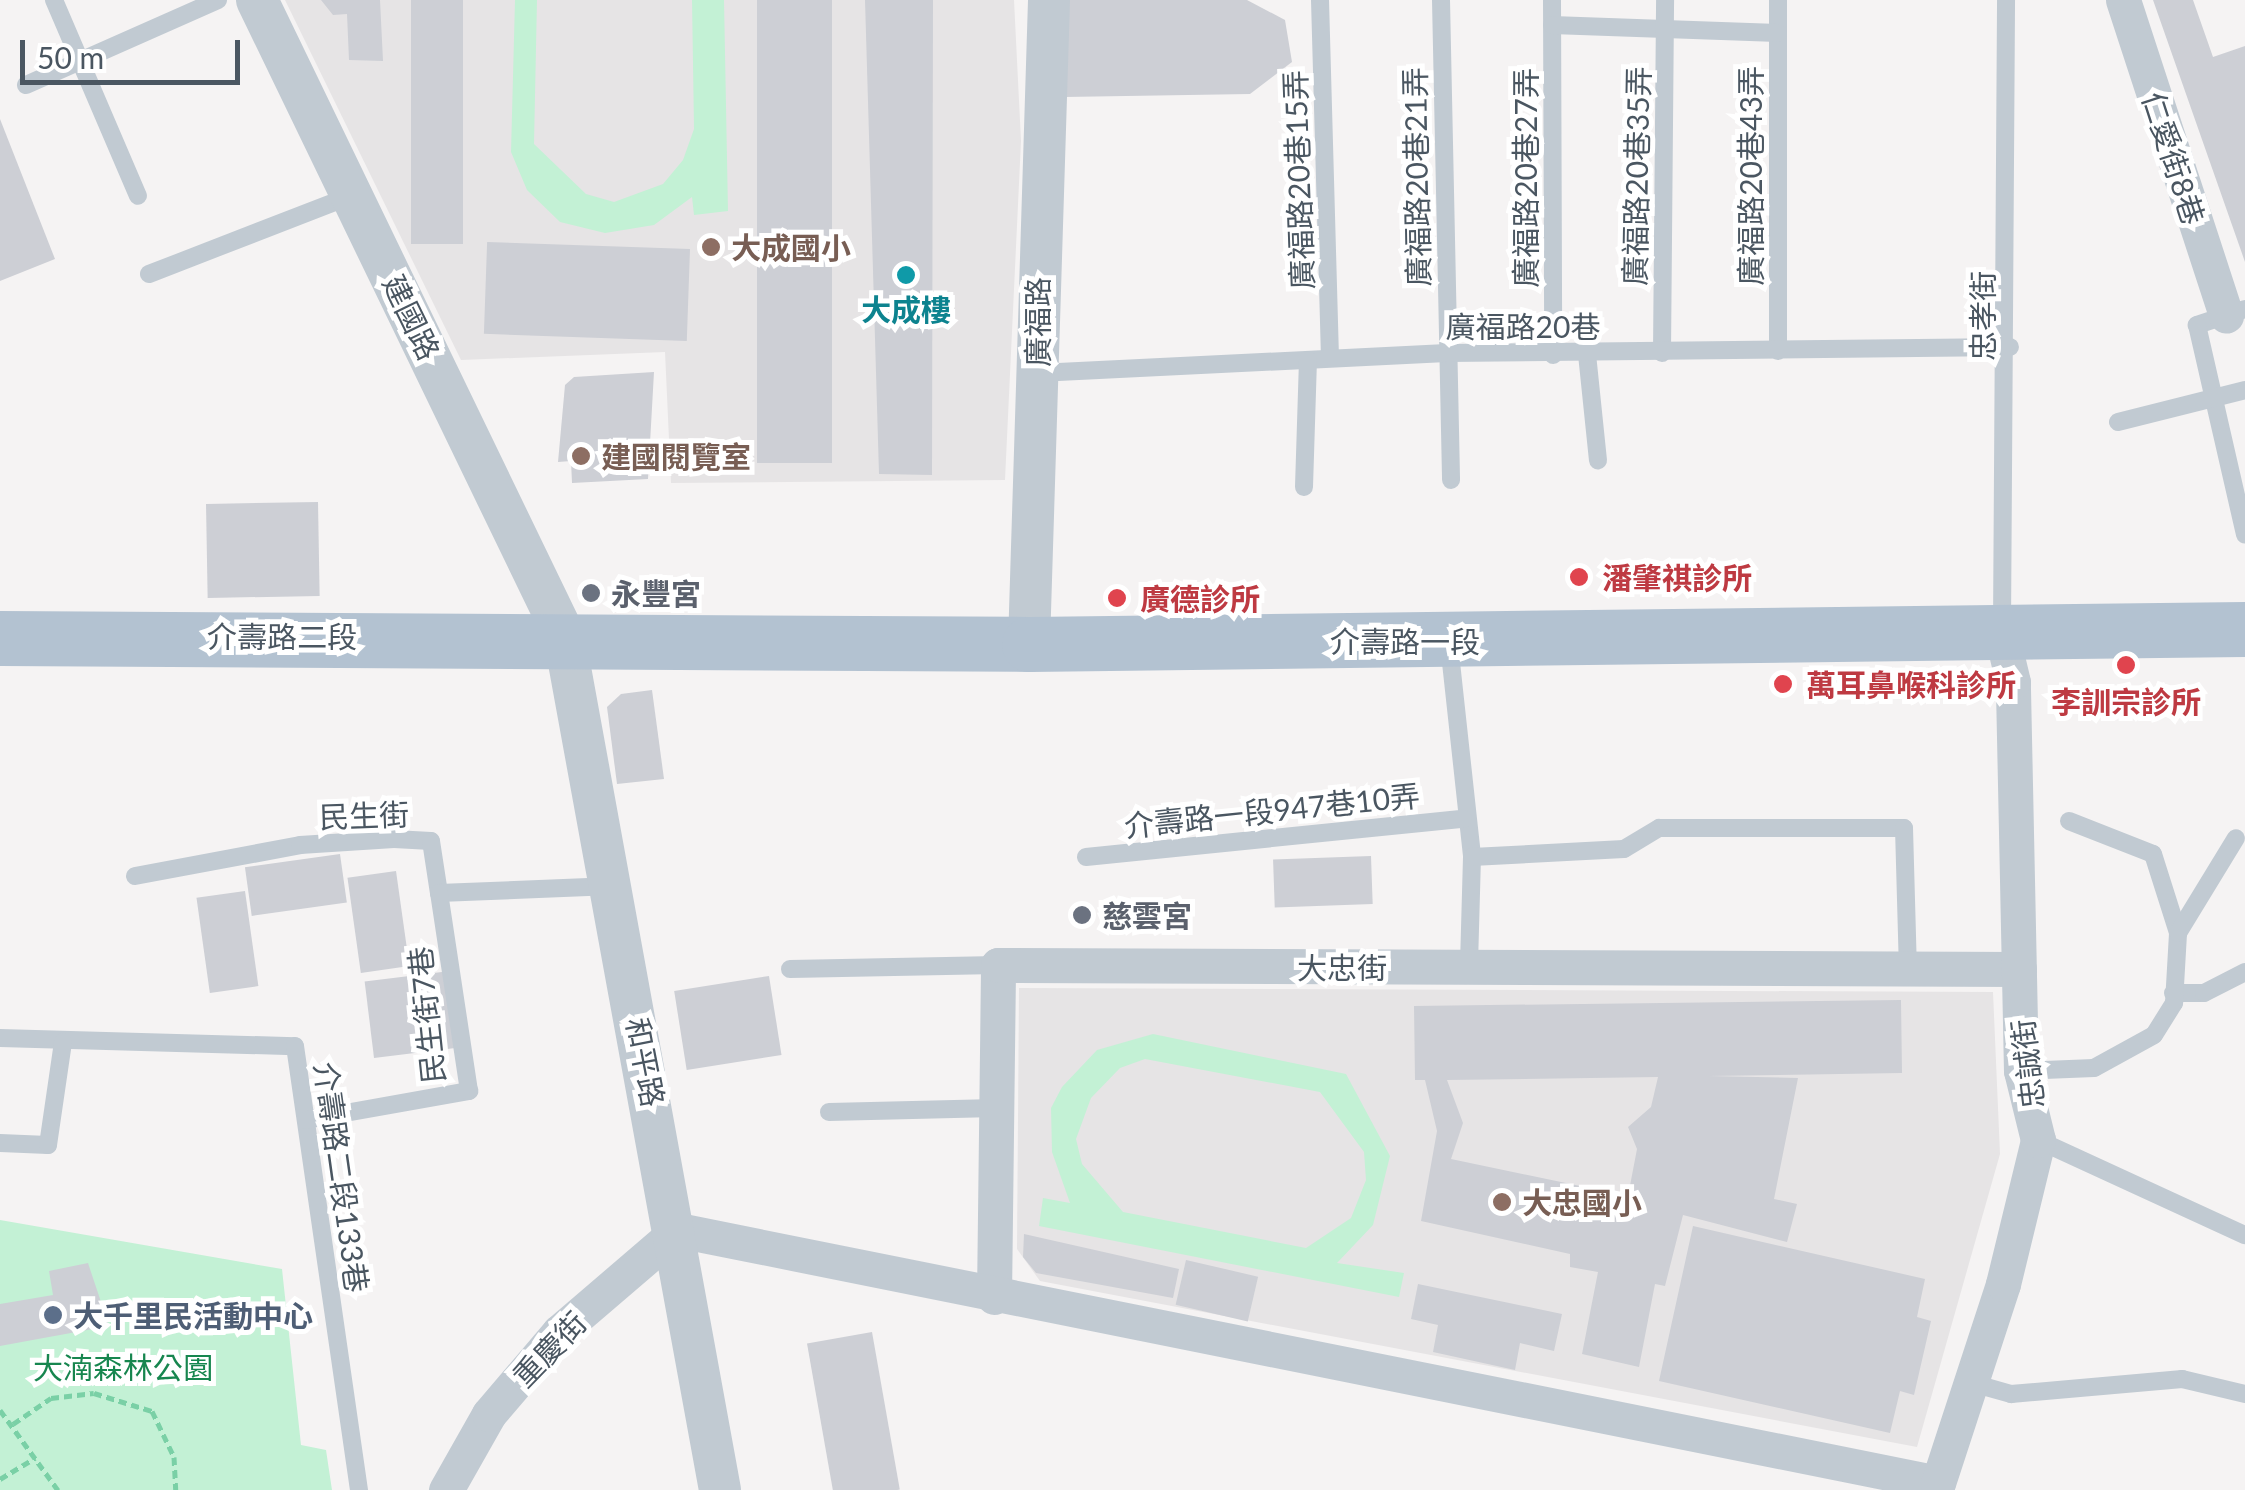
<!DOCTYPE html>
<meta charset="utf-8">
<style>
body{margin:0}
#map{position:relative;width:2245px;height:1490px;overflow:hidden;background:#f5f3f3;font-family:Lato,"Noto Sans TC",sans-serif}
div>[style]{position:absolute}
.education>*{inset:0;background:#e6e4e5}
.green>*{inset:0;background:#c3f1d5}
.building>*{inset:0;background:#cdcfd5;transform-origin:0 0}
.path>*{height:5px;margin-top:-2.5px;transform-origin:0;background:repeating-linear-gradient(90deg,#7ad0a6 0 8px,transparent 0 13px)}
.service>*{height:18px;margin:-9px;padding:0 9px;transform-origin:9px;border-radius:9px;background:#c1cad2}
.minor>*{height:35px;margin:-17.5px;padding:0 17.5px;transform-origin:17.5px;border-radius:17.5px;background:#c1cad2}
.tertiary>*{height:42px;margin:-21px;padding:0 21px;transform-origin:21px;border-radius:21px;background:#c1cad2}
.primary>*{height:55px;margin:-27.5px;padding:0 27.5px;transform-origin:27.5px;border-radius:27.5px;background:#b3c2d1}
.dots>*{width:28px;height:28px;translate:-50% -50%;box-sizing:border-box;border:5px solid #fff;border-radius:50%}
span{translate:-50% -50%;white-space:nowrap;text-align:center;line-height:1.15;-webkit-text-stroke:10px #fff;paint-order:stroke}
.street-label{font-size:30px;color:#4a5661}
.education-label{font-size:30px;color:#785e54;font-weight:700}
.left{translate:0 -50%;text-align:left}
.culture-label{font-size:30px;color:#0d838f;font-weight:700}
.health-label{font-size:30px;color:#be3a42;font-weight:700}
.worship-label{font-size:30px;color:#5b616d;font-weight:700}
.service-label{font-size:30px;color:#4e5e75;font-weight:700}
.park-label{font-size:30px;color:#17864f}
.scale{position:absolute;left:20px;top:40px;width:220px;height:45px;box-sizing:border-box;border:5px solid #4a5661;border-top:0;padding-left:12px;font-size:30px;line-height:35px;white-space:nowrap;color:#4a5661;-webkit-text-stroke:8px #fff;paint-order:stroke}
</style>
<div id="map">
<div class="education">
<i style="clip-path:polygon(285px 0,1014px 0,1021px 141px,1005px 480px,671px 483px,665px 352px,461px 360px)"></i>
<i style="clip-path:polygon(1019px 988px,1993px 992px,2000px 1154px,1917px 1447px,1040px 1281px,1017px 1249px)"></i>
</div>
<div class="green">
<i style="clip-path:polygon(515px 0,537px 0,534px 144px,586px 194px,614px 202px,663px 184px,683px 160px,694px 129px,692px 0,724px 0,728px 211px,694px 215px,692px 197px,654px 225px,605px 233px,560px 222px,527px 190px,511px 152px)"></i>
<i style="clip-path:polygon(evenodd,1153px 1034px,1346px 1074px,1390px 1156px,1373px 1225px,1337px 1263px,1404px 1273px,1399px 1297px,1039px 1226px,1043px 1198px,1070px 1203px,1052px 1152px,1051px 1108px,1062px 1087px,1097px 1050px,1153px 1034px,1145px 1059px,1320px 1092px,1364px 1152px,1366px 1180px,1351px 1218px,1306px 1248px,1123px 1212px,1082px 1164px,1076px 1139px,1091px 1098px,1120px 1068px,1145px 1059px)"></i>
<i style="clip-path:polygon(0 1220px,282px 1269px,301px 1445px,326px 1450px,332px 1490px,0 1490px)"></i>
</div>
<div class="building">
<i style="clip-path:polygon(321px 0,380px 0,383px 61px,349px 60px,347px 14px,333px 15px)"></i>
<i style="left:411px;top:0;width:52px;height:244px"></i>
<i style="left:757px;top:0;width:75px;height:463px"></i>
<i style="clip-path:polygon(865px 0,933px 0,932px 475px,879px 474px)"></i>
<i style="clip-path:polygon(1069px 0,1247px 0,1285px 20px,1292px 62px,1250px 94px,1064px 97px)"></i>
<i style="clip-path:polygon(2153px 0,2193px 0,2213px 57px,2245px 46px,2245px 262px)"></i>
<i style="clip-path:polygon(0 119px,55px 259px,0 281px)"></i>
<i style="left:690px;top:249px;width:92px;height:203px;rotate:92deg"></i>
<i style="clip-path:polygon(654px 372px,648px 479px,572px 483px,571px 461px,558px 462px,565px 385px,574px 377px)"></i>
<i style="left:318px;top:502px;width:94px;height:112px;rotate:89deg"></i>
<i style="clip-path:polygon(652px 690px,664px 779px,617px 784px,607px 707px,621px 694px)"></i>
<i style="left:340px;top:854px;width:49px;height:96px;rotate:82deg"></i>
<i style="left:1371px;top:856px;width:48px;height:98px;rotate:88deg"></i>
<i style="left:396px;top:871px;width:96px;height:49px;rotate:82deg"></i>
<i style="left:245px;top:891px;width:96px;height:49px;rotate:82deg"></i>
<i style="left:450px;top:971px;width:77px;height:86px;rotate:83deg"></i>
<i style="left:769px;top:976px;width:80px;height:96px;rotate:81deg"></i>
<i style="clip-path:polygon(evenodd,1901px 1000px,1902px 1073px,1709px 1076px,1798px 1078px,1774px 1199px,1797px 1204px,1787px 1242px,1683px 1215px,1665px 1286px,1655px 1284px,1639px 1367px,1582px 1354px,1598px 1272px,1570px 1267px,1570px 1254px,1421px 1221px,1437px 1131px,1425px 1080px,1415px 1080px,1414px 1006px,1901px 1000px,1658px 1077px,1651px 1107px,1628px 1127px,1637px 1149px,1628px 1196px,1451px 1159px,1463px 1123px,1447px 1080px,1658px 1077px)"></i>
<i style="clip-path:polygon(1693px 1226px,1925px 1279px,1917px 1317px,1931px 1321px,1914px 1395px,1900px 1391px,1890px 1433px,1659px 1381px)"></i>
<i style="clip-path:polygon(1024px 1234px,1179px 1269px,1173px 1298px,1036px 1273px,1023px 1257px)"></i>
<i style="left:1186px;top:1260px;width:74px;height:46px;rotate:13deg"></i>
<i style="clip-path:polygon(88px 1263px,109px 1326px,0 1346px,0 1304px,53px 1295px,49px 1271px)"></i>
<i style="clip-path:polygon(1418px 1284px,1562px 1314px,1554px 1351px,1520px 1343px,1515px 1370px,1433px 1352px,1438px 1325px,1411px 1319px)"></i>
<i style="left:872px;top:1332px;width:160px;height:66px;rotate:80deg"></i>
</div>
<div class="path">
<i style="left:0;top:1410px;width:99px;rotate:54.1deg"></i>
<i style="left:13px;top:1424px;width:46px;rotate:-34.4deg"></i>
<i style="left:51px;top:1398px;width:43px;rotate:-6.6deg"></i>
<i style="left:94px;top:1393px;width:61px;rotate:17.2deg"></i>
<i style="left:152px;top:1411px;width:51px;rotate:64.4deg"></i>
<i style="left:174px;top:1457px;width:33px;rotate:87deg"></i>
<i style="left:0;top:1479px;width:41px;rotate:-31deg"></i>
</div>
<div class="service">
<i style="left:54px;top:0;width:213px;rotate:66.8deg"></i>
<i style="left:1320px;top:0;width:358px;rotate:88.4deg"></i>
<i style="left:1441px;top:0;width:480px;rotate:88.8deg"></i>
<i style="left:1552px;top:0;width:355px;rotate:89.8deg"></i>
<i style="left:1778px;top:0;width:351px;rotate:90deg"></i>
<i style="left:1552px;top:25px;width:226px;rotate:2deg"></i>
<i style="left:26px;top:85px;width:210px;rotate:-23.9deg"></i>
<i style="left:149px;top:274px;width:219px;rotate:-21.2deg"></i>
<i style="left:2245px;top:309px;width:51px;rotate:161.6deg"></i>
<i style="left:2197px;top:325px;width:215px;rotate:77.1deg"></i>
<i style="left:1662px;top:353px;width:353px;rotate:-89.5deg"></i>
<i style="left:1587px;top:354px;width:107px;rotate:84.1deg"></i>
<i style="left:1038px;top:373px;width:409px;rotate:-2.8deg"></i>
<i style="left:1447px;top:353px;width:563px;rotate:-0.61deg"></i>
<i style="left:2118px;top:422px;width:131px;rotate:-14.1deg"></i>
<i style="left:1304px;top:487px;width:127px;rotate:-88.2deg"></i>
<i style="left:2002px;top:626px;width:626px;rotate:-89.63deg"></i>
<i style="left:1449px;top:644px;width:214px;rotate:83.8deg"></i>
<i style="left:1472px;top:857px;width:110px;rotate:91.6deg"></i>
<i style="left:2069px;top:821px;width:90px;rotate:21.4deg"></i>
<i style="left:2153px;top:854px;width:83px;rotate:72.4deg"></i>
<i style="left:1086px;top:857px;width:379px;rotate:-5.8deg"></i>
<i style="left:1472px;top:857px;width:152px;rotate:-3deg"></i>
<i style="left:1624px;top:849px;width:41px;rotate:-31deg"></i>
<i style="left:1659px;top:828px;width:245px"></i>
<i style="left:1904px;top:828px;width:141px;rotate:88.4deg"></i>
<i style="left:135px;top:876px;width:168px;rotate:-10.6deg"></i>
<i style="left:300px;top:845px;width:94px;rotate:-3.7deg"></i>
<i style="left:394px;top:839px;width:37px;rotate:3deg"></i>
<i style="left:431px;top:841px;width:53px;rotate:81.3deg"></i>
<i style="left:439px;top:893px;width:174px;rotate:-2.3deg"></i>
<i style="left:790px;top:969px;width:208px;rotate:-1.1deg"></i>
<i style="left:2173px;top:993px;width:31px"></i>
<i style="left:2204px;top:993px;width:46px;rotate:-27.1deg"></i>
<i style="left:0;top:1038px;width:295px;rotate:1.6deg"></i>
<i style="left:295px;top:1046px;width:449px;rotate:81.8deg"></i>
<i style="left:2021px;top:1071px;width:73px;rotate:-2.4deg"></i>
<i style="left:2094px;top:1068px;width:68px;rotate:-28.8deg"></i>
<i style="left:2154px;top:1035px;width:38px;rotate:-58deg"></i>
<i style="left:2174px;top:1003px;width:70px;rotate:-86.7deg"></i>
<i style="left:2178px;top:933px;width:111px;rotate:-58.6deg"></i>
<i style="left:829px;top:1112px;width:167px;rotate:-1.4deg"></i>
<i style="left:306px;top:1120px;width:166px;rotate:-10.1deg"></i>
<i style="left:469px;top:1091px;width:200px;rotate:-98.6deg"></i>
<i style="left:2038px;top:1140px;width:228px;rotate:24.7deg"></i>
<i style="left:0;top:1143px;width:48px;rotate:2.4deg"></i>
<i style="left:48px;top:1145px;width:104px;rotate:-81.7deg"></i>
<i style="left:1972px;top:1383px;width:41px;rotate:15.8deg"></i>
<i style="left:2011px;top:1394px;width:172px;rotate:-5deg"></i>
<i style="left:2182px;top:1379px;width:65px;rotate:13.4deg"></i>
</div>
<div class="minor">
<i style="left:2123px;top:0;width:332px;rotate:71.9deg"></i>
<i style="left:994px;top:1297px;width:332px;rotate:-89.3deg"></i>
<i style="left:998px;top:965px;width:1021px;rotate:0.22deg"></i>
<i style="left:446px;top:1490px;width:87px;rotate:-60.5deg"></i>
<i style="left:489px;top:1414px;width:108px;rotate:-49.5deg"></i>
<i style="left:559px;top:1332px;width:157px;rotate:-40.6deg"></i>
<i style="left:678px;top:1230px;width:1285px;rotate:11.35deg"></i>
<i style="left:1938px;top:1483px;width:209px;rotate:-71.9deg"></i>
<i style="left:2003px;top:1284px;width:148px;rotate:-76.3deg"></i>
<i style="left:2038px;top:1140px;width:71px;rotate:-103.8deg"></i>
<i style="left:2021px;top:1071px;width:389px;rotate:-91.2deg"></i>
<i style="left:2013px;top:682px;width:51px;rotate:-103.5deg"></i>
</div>
<div class="tertiary">
<i style="left:257px;top:0;width:705px;rotate:64.2deg"></i>
<i style="left:564px;top:635px;width:869px;rotate:79.66deg"></i>
<i style="left:1029px;top:644px;width:644px;rotate:-88.22deg"></i>
</div>
<div class="primary">
<i style="left:0;top:638px;width:1029px;rotate:0.33deg"></i>
<i style="left:1029px;top:644px;width:1216px;rotate:-0.71deg"></i>
</div>
<div class="dots">
<i style="left:711px;top:247px;background:#8d6e63"></i>
<i style="left:906px;top:275px;background:#0f9aa8"></i>
<i style="left:581px;top:456px;background:#8d6e63"></i>
<i style="left:1579px;top:577px;background:#e0444e"></i>
<i style="left:591px;top:593px;background:#6b7280"></i>
<i style="left:1117px;top:598px;background:#e0444e"></i>
<i style="left:2126px;top:665px;background:#e0444e"></i>
<i style="left:1783px;top:684px;background:#e0444e"></i>
<i style="left:1082px;top:915px;background:#6b7280"></i>
<i style="left:1502px;top:1202px;background:#8d6e63"></i>
<i style="left:53px;top:1315px;background:#5c6f8a"></i>
</div>
<div class="street-label">
<span style="left:2174px;top:158px;rotate:72deg">仁愛街8巷</span>
<span style="left:1636px;top:176px;rotate:-89deg">廣福路20巷35弄</span>
<span style="left:1750px;top:176px;rotate:-90deg">廣福路20巷43弄</span>
<span style="left:1416px;top:177px;rotate:-91deg">廣福路20巷21弄</span>
<span style="left:1525px;top:178px;rotate:-90deg">廣福路20巷27弄</span>
<span style="left:1298px;top:180px;rotate:-92deg">廣福路20巷15弄</span>
<span style="left:1982px;top:316px;rotate:-90deg">忠孝街</span>
<span style="left:412px;top:317px;rotate:64deg">建國路</span>
<span style="left:1037px;top:322px;rotate:-90deg">廣福路</span>
<span style="left:1523px;top:326px">廣福路20巷</span>
<span style="left:282px;top:636px">介壽路二段</span>
<span style="left:1405px;top:641px">介壽路一段</span>
<span style="left:1272px;top:810px;rotate:-6deg">介壽路一段947巷10弄</span>
<span style="left:364px;top:815px;rotate:-2deg">民生街</span>
<span style="left:1342px;top:967px">大忠街</span>
<span style="left:426px;top:1015px;rotate:-96deg">民生街7巷</span>
<span style="left:646px;top:1062px;rotate:79deg">和平路</span>
<span style="left:2027px;top:1064px;rotate:-97deg">忠誠街</span>
<span style="left:342px;top:1177px;rotate:82deg">介壽路二段133巷</span>
<span style="left:549px;top:1349px;rotate:-46deg">重慶街</span>
</div>
<div class="education-label">
<span class="left" style="left:731px;top:247px">大成國小</span>
<span class="left" style="left:601px;top:456px">建國閱覽室</span>
<span class="left" style="left:1522px;top:1202px">大忠國小</span>
</div>
<div class="culture-label">
<span style="left:906px;top:309px">大成樓</span>
</div>
<div class="health-label">
<span class="left" style="left:1602px;top:577px">潘肇祺診所</span>
<span class="left" style="left:1140px;top:598px">廣德診所</span>
<span class="left" style="left:1806px;top:684px">萬耳鼻喉科診所</span>
<span style="left:2126px;top:701px">李訓宗診所</span>
</div>
<div class="worship-label">
<span class="left" style="left:611px;top:593px">永豐宮</span>
<span class="left" style="left:1102px;top:915px">慈雲宮</span>
</div>
<div class="service-label">
<span class="left" style="left:73px;top:1315px">大千里民活動中心</span>
</div>
<div class="park-label">
<span style="left:123px;top:1367px">大湳森林公園</span>
</div>
<div class="scale">50 m</div>
</div>
